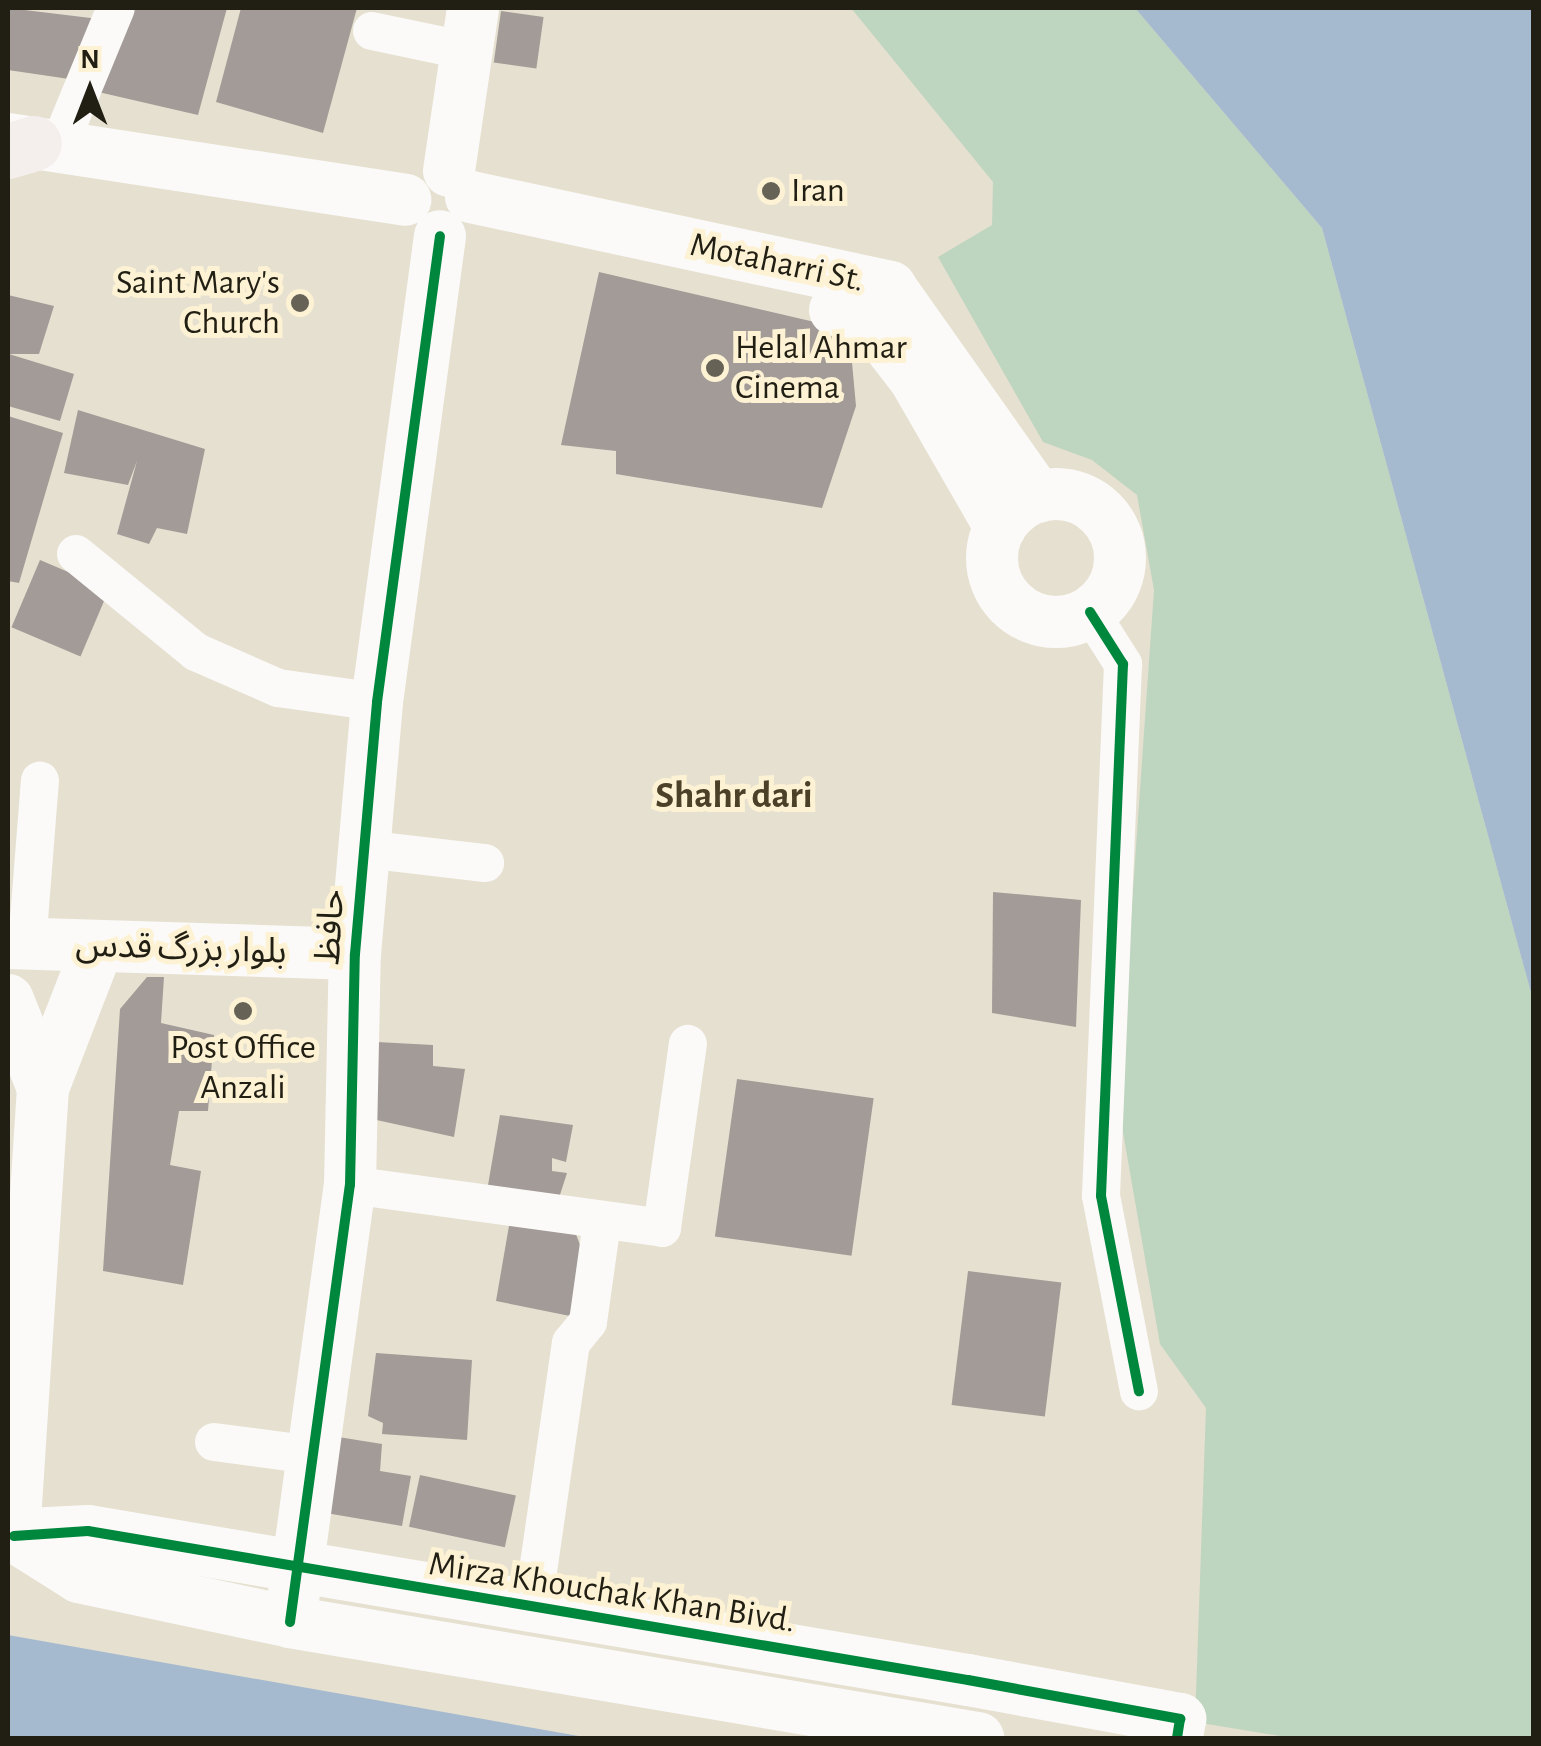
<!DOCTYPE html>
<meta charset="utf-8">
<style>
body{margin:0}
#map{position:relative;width:1541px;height:1746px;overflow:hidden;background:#e6e0d0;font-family:"Alegreya Sans","Noto Sans Arabic",sans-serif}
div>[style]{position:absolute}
.green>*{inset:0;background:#bed5bf}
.water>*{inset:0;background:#a5bacf}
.building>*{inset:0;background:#a29b97;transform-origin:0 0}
.street>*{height:38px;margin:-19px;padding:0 19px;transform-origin:19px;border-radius:19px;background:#fbfaf8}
.secondary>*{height:52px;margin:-26px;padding:0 26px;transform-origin:26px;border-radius:26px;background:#fbfaf8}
.secondary>.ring{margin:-26px;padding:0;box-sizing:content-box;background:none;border:52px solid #fbfaf8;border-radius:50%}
.primary>*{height:55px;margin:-27.5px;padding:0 27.5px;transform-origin:27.5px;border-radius:27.5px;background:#f4eeec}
.cycleway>*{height:10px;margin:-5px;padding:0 5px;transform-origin:5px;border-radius:5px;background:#00873e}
.dots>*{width:28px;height:28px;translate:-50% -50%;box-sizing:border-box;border:5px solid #fdf2d4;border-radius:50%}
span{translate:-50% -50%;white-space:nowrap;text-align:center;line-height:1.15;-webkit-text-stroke:10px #fdf2d4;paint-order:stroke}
.poi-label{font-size:35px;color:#211e13}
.left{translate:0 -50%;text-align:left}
.right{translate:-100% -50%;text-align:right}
.street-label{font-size:35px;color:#211e13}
.neighbourhood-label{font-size:38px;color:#4a4128;font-weight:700}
.frame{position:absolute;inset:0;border:10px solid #211e13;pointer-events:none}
.north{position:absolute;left:40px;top:40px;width:100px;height:100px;-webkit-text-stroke:8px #fdf2d4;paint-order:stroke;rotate:0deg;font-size:28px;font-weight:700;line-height:40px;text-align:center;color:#211e13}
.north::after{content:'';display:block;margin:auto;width:35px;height:45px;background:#211e13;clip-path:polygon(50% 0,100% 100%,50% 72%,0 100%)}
</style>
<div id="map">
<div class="green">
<i style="clip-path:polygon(851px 8px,1135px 8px,1322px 228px,1533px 1000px,1533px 1738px,1292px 1738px,1195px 1722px,1206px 1408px,1160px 1344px,1118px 1104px,1154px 590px,1137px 495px,1092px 460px,1043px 442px,938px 257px,992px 225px,993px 182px)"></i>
</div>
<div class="water">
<i style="clip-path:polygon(1135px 8px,1533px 8px,1533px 1000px,1322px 228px)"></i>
<i style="clip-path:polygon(8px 1635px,590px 1738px,8px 1738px)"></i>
</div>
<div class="building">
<i style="clip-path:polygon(8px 8px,99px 19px,76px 80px,8px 70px)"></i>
<i style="clip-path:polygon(124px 8px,227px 8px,198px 115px,94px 91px)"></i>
<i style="clip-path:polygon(241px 8px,357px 8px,323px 133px,216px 102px)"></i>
<i style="left:501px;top:11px;width:43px;height:52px;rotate:8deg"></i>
<i style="clip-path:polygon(599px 272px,849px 330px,856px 406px,822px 508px,616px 474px,616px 451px,561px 445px)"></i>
<i style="clip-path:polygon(8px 295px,54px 306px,39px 354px,9px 354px,74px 374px,60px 421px,8px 406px)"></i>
<i style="clip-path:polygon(78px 410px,205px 449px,187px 534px,157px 528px,149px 544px,117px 534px,137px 461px,128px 485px,64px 473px)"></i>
<i style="clip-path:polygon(8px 416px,63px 433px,19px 583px,8px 581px)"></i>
<i style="left:40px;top:560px;width:75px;height:73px;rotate:23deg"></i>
<i style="clip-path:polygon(993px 892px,1081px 900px,1076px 1027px,992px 1013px)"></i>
<i style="clip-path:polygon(147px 977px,164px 977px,161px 1023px,214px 1035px,208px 1111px,179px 1111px,170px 1165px,201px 1171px,183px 1285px,103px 1271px,120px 1009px)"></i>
<i style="clip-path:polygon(377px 1042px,433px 1045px,433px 1066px,465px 1069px,454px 1137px,372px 1119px)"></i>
<i style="left:737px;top:1079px;width:138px;height:159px;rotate:8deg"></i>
<i style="clip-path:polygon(500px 1115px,573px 1125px,566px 1162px,552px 1158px,552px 1171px,567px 1173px,558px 1201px,487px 1191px)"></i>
<i style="clip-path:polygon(510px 1220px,574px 1229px,583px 1253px,575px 1317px,496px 1301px)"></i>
<i style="left:968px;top:1271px;width:94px;height:135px;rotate:7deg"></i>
<i style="clip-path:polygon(376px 1353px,472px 1360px,467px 1440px,382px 1434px,383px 1423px,368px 1416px)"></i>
<i style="clip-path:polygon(332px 1436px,382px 1444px,380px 1471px,411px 1476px,402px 1526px,326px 1513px)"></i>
<i style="left:420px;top:1475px;width:98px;height:53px;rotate:12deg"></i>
</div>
<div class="street">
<i style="left:372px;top:31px;width:98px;rotate:11.8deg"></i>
<i style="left:59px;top:146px;width:149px;rotate:-67.6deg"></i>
<i style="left:76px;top:554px;width:155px;rotate:39.2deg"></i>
<i style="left:196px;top:652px;width:90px;rotate:23.7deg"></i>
<i style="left:278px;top:688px;width:100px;rotate:8deg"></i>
<i style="left:1090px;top:612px;width:62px;rotate:57.6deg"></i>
<i style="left:1123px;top:664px;width:532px;rotate:92.37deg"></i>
<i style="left:1101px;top:1196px;width:199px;rotate:79deg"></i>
<i style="left:364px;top:849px;width:122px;rotate:6.6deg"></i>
<i style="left:27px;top:945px;width:165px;rotate:-85.5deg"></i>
<i style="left:350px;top:1185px;width:315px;rotate:7.8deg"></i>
<i style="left:662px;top:1228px;width:186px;rotate:-82deg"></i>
<i style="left:214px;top:1442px;width:100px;rotate:7.5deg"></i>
<i style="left:533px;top:1606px;width:266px;rotate:-81.8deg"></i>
<i style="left:571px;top:1343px;width:27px;rotate:-51deg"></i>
<i style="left:588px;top:1322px;width:101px;rotate:-82deg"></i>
</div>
<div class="secondary">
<i style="left:8px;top:139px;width:402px;rotate:8.7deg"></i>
<i style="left:449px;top:171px;width:165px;rotate:-81.6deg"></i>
<i style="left:471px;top:197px;width:429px;rotate:12.1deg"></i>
<i style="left:890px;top:287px;width:257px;rotate:54.8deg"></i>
<i style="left:835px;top:310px;width:33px;rotate:12deg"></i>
<i style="left:867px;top:317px;width:78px;rotate:52.3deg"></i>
<i style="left:915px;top:379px;width:171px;rotate:60.1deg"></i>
<i class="ring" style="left:992px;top:494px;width:76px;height:76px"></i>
<i style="left:8px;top:943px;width:347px;rotate:1.8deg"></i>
<i style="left:8px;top:1000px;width:95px;rotate:68.3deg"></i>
<i style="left:8px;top:1535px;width:80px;rotate:-2.9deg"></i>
<i style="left:88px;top:1531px;width:893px;rotate:9.61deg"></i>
<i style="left:968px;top:1680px;width:216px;rotate:10.4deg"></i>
<i style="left:1180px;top:1719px;width:19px;rotate:99deg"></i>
<i style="left:14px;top:1536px;width:77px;rotate:32.2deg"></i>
<i style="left:79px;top:1577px;width:216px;rotate:12deg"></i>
<i style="left:290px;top:1622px;width:698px;rotate:9.57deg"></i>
<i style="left:14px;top:1536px;width:449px;rotate:-86.3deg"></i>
<i style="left:43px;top:1088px;width:152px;rotate:-68.8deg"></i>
<i style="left:290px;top:1622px;width:441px;rotate:-82.2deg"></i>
<i style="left:350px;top:1185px;width:231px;rotate:-88.8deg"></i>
<i style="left:355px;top:954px;width:253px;rotate:-85deg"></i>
<i style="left:377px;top:702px;width:470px;rotate:-82.3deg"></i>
</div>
<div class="primary">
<i style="left:8px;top:151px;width:27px;rotate:-17deg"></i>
</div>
<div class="cycleway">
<i style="left:1090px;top:612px;width:62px;rotate:57.6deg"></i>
<i style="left:1123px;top:664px;width:532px;rotate:92.37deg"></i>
<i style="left:1101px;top:1196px;width:199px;rotate:79deg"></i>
<i style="left:14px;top:1536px;width:74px;rotate:-3.9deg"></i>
<i style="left:88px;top:1531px;width:893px;rotate:9.61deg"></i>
<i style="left:968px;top:1680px;width:216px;rotate:10.4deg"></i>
<i style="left:1180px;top:1719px;width:19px;rotate:99deg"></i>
<i style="left:290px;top:1622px;width:441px;rotate:-82.2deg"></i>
<i style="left:350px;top:1185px;width:231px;rotate:-88.8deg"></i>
<i style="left:355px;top:954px;width:253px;rotate:-85deg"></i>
<i style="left:377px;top:702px;width:470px;rotate:-82.3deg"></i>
</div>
<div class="dots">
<i style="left:771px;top:191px;background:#666255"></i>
<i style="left:300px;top:303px;background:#666255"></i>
<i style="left:715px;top:368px;background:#666255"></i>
<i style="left:243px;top:1011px;background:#666255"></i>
</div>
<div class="poi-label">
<span class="left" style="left:791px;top:191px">Iran</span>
<span class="right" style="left:280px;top:303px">Saint Mary's<br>Church</span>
<span class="left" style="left:735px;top:368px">Helal Ahmar<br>Cinema</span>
<span style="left:243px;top:1068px">Post Office<br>Anzali</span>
</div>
<div class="street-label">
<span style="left:777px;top:263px;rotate:12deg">Motaharri St.</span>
<span style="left:331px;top:927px;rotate:-86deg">حافظ</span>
<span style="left:181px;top:949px;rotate:2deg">بلوار بزرگ قدس</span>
<span style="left:612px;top:1593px;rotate:9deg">Mirza Khouchak Khan Bivd.</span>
</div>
<div class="neighbourhood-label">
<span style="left:734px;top:797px">Shahr dari</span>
</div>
<div class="frame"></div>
<div class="north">N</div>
</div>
